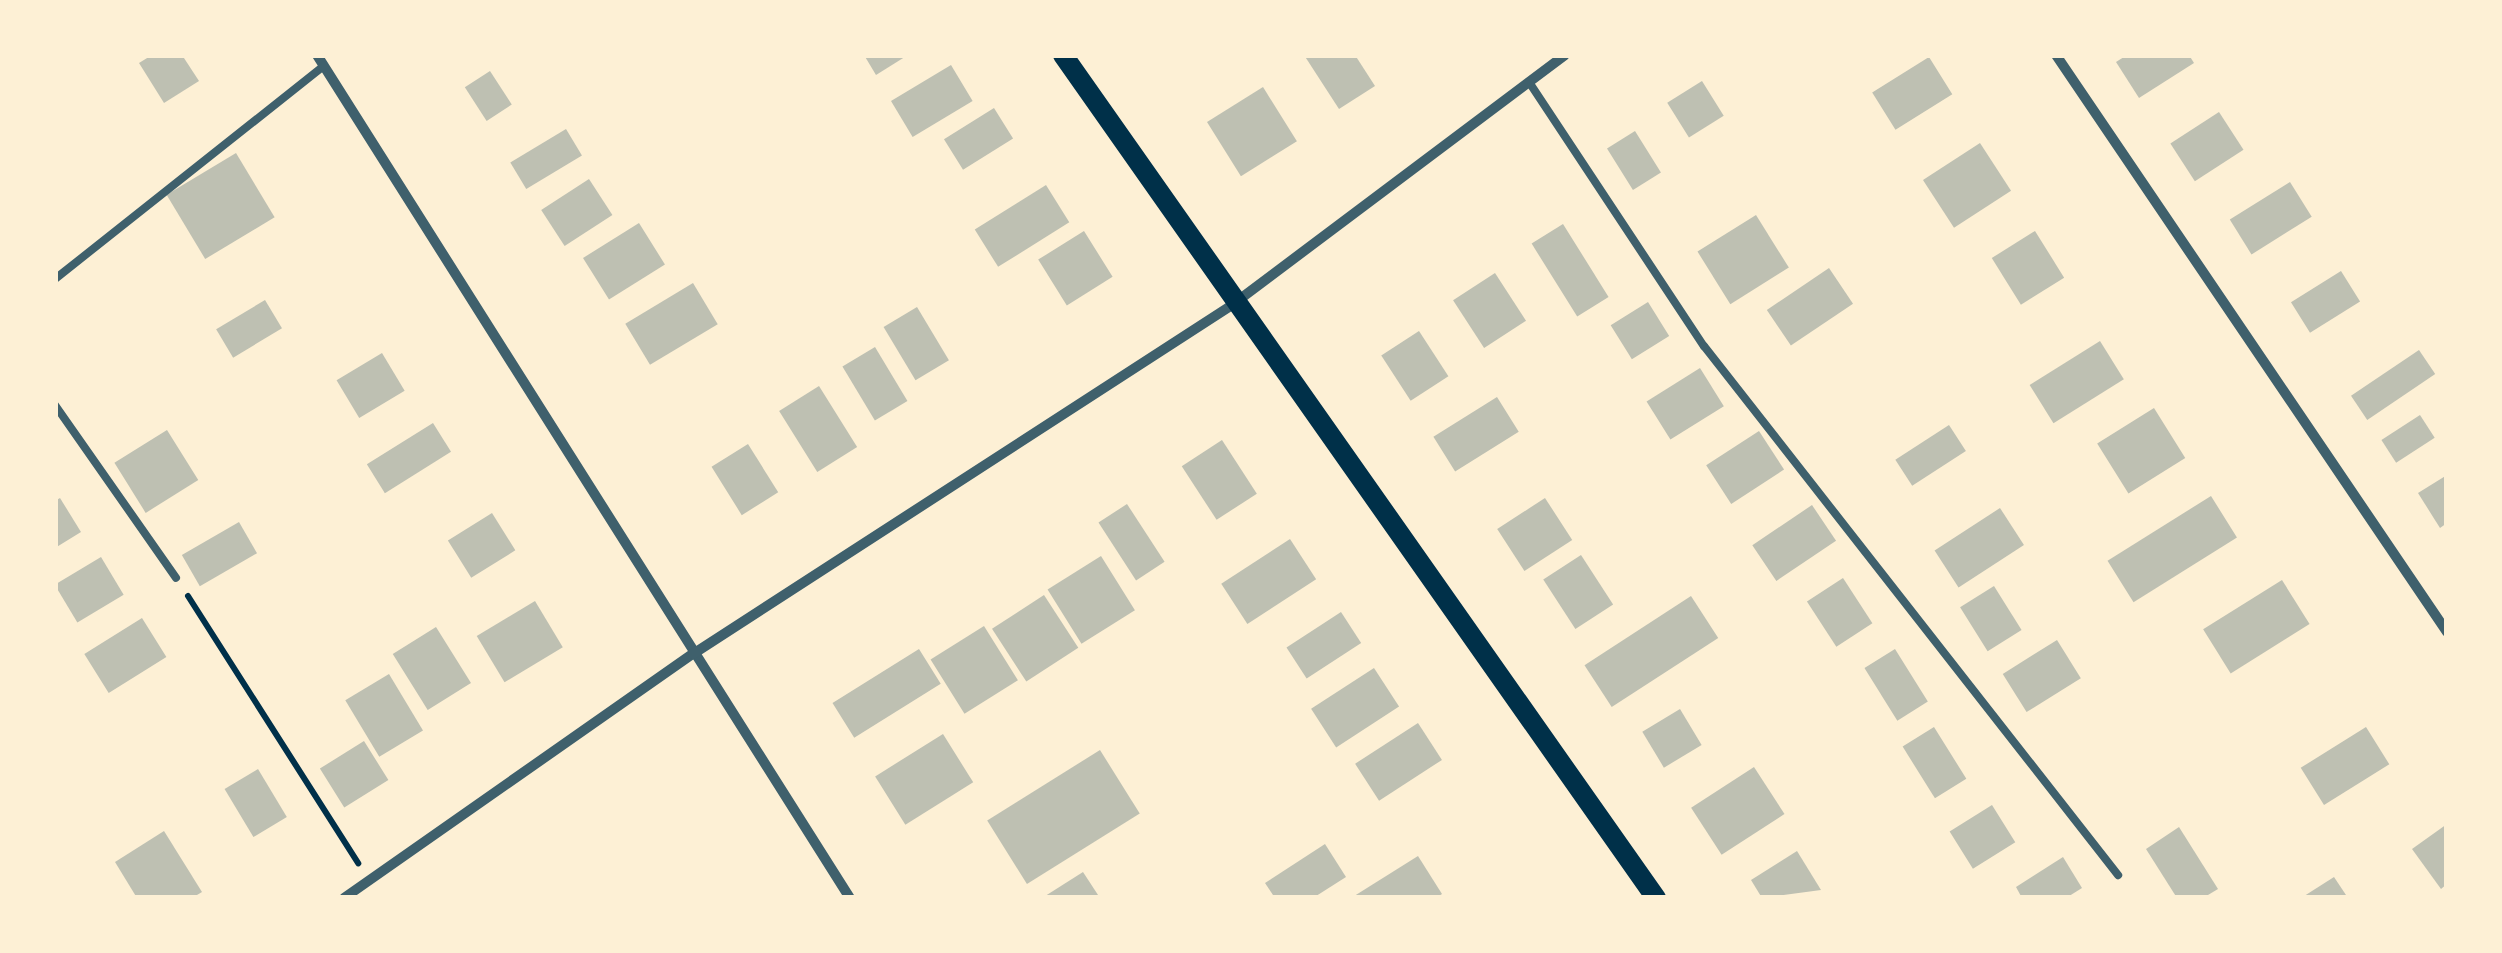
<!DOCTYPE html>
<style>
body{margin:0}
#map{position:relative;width:2502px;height:953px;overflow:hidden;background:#fdf0d5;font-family:Barlow,sans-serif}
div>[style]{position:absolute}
.building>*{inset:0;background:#bec0b2;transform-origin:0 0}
.path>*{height:6px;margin:-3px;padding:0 3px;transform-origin:3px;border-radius:3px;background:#003049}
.service>*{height:8px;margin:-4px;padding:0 4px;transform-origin:4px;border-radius:4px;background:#3f606c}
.minor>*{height:10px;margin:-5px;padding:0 5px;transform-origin:5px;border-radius:5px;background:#3f606c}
.secondary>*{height:20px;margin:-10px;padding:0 10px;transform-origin:10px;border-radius:10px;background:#003049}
span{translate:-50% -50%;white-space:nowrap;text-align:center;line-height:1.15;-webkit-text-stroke:8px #fdf0d5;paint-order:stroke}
.frame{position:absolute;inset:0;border:58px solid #fdf0d5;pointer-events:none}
</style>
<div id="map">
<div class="building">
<i style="clip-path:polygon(152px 55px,182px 55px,199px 81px,164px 103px,139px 63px)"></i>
<i style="clip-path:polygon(864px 55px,908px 55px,876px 75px)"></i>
<i style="clip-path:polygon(1304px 55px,1355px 55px,1375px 86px,1339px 109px)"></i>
<i style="clip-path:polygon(2127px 55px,2189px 55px,2194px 63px,2139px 98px,2116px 62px)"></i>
<i style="left:1929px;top:57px;width:44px;height:67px;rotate:58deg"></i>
<i style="left:951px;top:65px;width:42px;height:70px;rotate:59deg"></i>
<i style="left:490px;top:71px;width:40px;height:30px;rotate:57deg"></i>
<i style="left:1702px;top:81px;width:41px;height:41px;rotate:58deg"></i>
<i style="left:1263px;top:87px;width:64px;height:66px;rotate:58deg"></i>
<i style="left:994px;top:108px;width:36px;height:59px;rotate:58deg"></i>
<i style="left:2219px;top:112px;width:45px;height:58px;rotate:57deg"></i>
<i style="left:566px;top:129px;width:31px;height:65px;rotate:59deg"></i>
<i style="left:1635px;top:131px;width:49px;height:33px;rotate:58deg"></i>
<i style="left:1980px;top:143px;width:57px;height:68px;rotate:57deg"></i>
<i style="left:236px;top:153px;width:75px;height:81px;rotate:59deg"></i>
<i style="left:589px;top:179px;width:43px;height:57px;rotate:57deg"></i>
<i style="left:2290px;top:182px;width:41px;height:71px;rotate:58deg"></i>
<i style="left:1046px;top:185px;width:44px;height:84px;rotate:58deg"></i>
<i style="left:1756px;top:215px;width:62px;height:69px;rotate:58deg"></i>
<i style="left:639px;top:223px;width:49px;height:66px;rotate:58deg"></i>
<i style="left:1563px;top:224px;width:86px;height:37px;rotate:58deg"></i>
<i style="left:1084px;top:231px;width:54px;height:54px;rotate:58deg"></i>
<i style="left:2035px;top:231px;width:55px;height:51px;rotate:58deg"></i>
<i style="left:1829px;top:268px;width:43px;height:75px;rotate:56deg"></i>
<i style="left:2341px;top:271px;width:36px;height:59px;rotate:58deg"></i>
<i style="left:1495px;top:273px;width:57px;height:50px;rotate:57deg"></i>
<i style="left:693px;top:283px;width:48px;height:79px;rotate:59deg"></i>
<i style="left:265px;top:300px;width:33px;height:57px;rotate:59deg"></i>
<i style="left:1648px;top:302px;width:40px;height:44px;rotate:58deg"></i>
<i style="left:917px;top:307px;width:62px;height:39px;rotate:59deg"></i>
<i style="left:1419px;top:331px;width:54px;height:45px;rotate:57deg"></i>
<i style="left:2100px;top:341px;width:45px;height:83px;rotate:58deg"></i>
<i style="left:875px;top:347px;width:63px;height:38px;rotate:59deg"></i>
<i style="left:2419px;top:350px;width:29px;height:82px;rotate:56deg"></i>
<i style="left:382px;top:353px;width:44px;height:53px;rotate:59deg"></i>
<i style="left:1700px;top:368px;width:45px;height:63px;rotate:58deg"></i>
<i style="left:819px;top:386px;width:72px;height:47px;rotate:58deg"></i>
<i style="left:1497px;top:397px;width:41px;height:75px;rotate:58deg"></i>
<i style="left:2154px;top:408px;width:59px;height:67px;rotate:58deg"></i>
<i style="left:2420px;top:415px;width:27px;height:46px;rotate:57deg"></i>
<i style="left:433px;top:423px;width:34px;height:78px;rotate:58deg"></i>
<i style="left:1949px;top:425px;width:31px;height:64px;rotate:57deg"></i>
<i style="left:167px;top:430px;width:59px;height:62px;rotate:58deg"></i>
<i style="left:1759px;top:431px;width:46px;height:63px;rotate:57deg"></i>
<i style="left:1222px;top:440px;width:64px;height:48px;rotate:57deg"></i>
<i style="left:748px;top:444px;width:57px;height:43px;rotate:58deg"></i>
<i style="clip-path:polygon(2447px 475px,2447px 523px,2440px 528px,2418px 493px)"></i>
<i style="left:2211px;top:496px;width:49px;height:122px;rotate:58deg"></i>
<i style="clip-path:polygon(60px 498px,81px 532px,55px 548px,55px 501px)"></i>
<i style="left:1545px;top:498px;width:50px;height:57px;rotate:57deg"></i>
<i style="left:1127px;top:504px;width:69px;height:34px;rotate:57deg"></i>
<i style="left:1812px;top:505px;width:43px;height:72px;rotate:56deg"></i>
<i style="left:2000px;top:508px;width:44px;height:78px;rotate:57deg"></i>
<i style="left:492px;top:513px;width:44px;height:52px;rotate:58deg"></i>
<i style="left:239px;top:522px;width:36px;height:66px;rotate:60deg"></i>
<i style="left:1290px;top:539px;width:48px;height:82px;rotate:57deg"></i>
<i style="left:1581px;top:555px;width:59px;height:45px;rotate:57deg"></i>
<i style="left:1101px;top:556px;width:64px;height:63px;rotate:58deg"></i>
<i style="left:101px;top:557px;width:44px;height:54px;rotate:59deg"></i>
<i style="left:1843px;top:578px;width:54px;height:43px;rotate:57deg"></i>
<i style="left:2282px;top:580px;width:52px;height:93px;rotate:58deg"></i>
<i style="left:1994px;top:586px;width:52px;height:40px;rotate:58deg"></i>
<i style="left:1044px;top:595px;width:63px;height:62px;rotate:57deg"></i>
<i style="left:1691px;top:596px;width:50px;height:127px;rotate:57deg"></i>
<i style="left:535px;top:601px;width:54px;height:68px;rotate:59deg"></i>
<i style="left:1341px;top:612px;width:37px;height:65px;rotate:57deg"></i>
<i style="left:142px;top:618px;width:46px;height:68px;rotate:58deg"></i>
<i style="left:984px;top:626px;width:64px;height:63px;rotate:58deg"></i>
<i style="left:436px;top:627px;width:66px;height:51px;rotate:58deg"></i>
<i style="left:2057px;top:640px;width:45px;height:64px;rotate:58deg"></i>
<i style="left:919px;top:649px;width:41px;height:102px;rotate:58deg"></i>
<i style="left:1895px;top:649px;width:62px;height:36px;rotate:58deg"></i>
<i style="left:1374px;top:668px;width:46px;height:75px;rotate:57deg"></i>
<i style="left:389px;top:674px;width:66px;height:51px;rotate:59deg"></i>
<i style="left:1680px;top:709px;width:42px;height:44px;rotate:59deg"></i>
<i style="left:1418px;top:723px;width:44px;height:75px;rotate:57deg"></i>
<i style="left:1934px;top:727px;width:61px;height:37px;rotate:58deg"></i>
<i style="left:2366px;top:727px;width:44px;height:77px;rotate:58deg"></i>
<i style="left:943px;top:734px;width:57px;height:80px;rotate:58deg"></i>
<i style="left:364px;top:741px;width:46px;height:52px;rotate:58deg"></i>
<i style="left:1100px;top:750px;width:75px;height:133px;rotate:58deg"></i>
<i style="left:1754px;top:767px;width:56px;height:75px;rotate:57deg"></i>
<i style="left:258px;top:769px;width:56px;height:39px;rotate:59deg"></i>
<i style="left:1992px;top:805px;width:44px;height:50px;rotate:58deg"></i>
<i style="clip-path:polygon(2447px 824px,2447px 884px,2441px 889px,2412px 849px)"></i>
<i style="clip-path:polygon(2179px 827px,2218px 889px,2203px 898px,2177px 898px,2146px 849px)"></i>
<i style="clip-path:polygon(164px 831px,202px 892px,192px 898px,137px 898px,115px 862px)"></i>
<i style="clip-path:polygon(1325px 844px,1346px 877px,1313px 898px,1275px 898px,1265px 883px)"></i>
<i style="clip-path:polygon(1797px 851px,1821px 890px,1762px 898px,1751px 880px)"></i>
<i style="clip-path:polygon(1418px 856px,1442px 894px,1436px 898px,1351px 898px)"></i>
<i style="clip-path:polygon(2063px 857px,2082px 888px,2066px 898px,2022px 898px,2016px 887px)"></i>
<i style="clip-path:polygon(1083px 872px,1100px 898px,1042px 898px)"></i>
<i style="clip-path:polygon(2334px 877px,2348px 898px,2301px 898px)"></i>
</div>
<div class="path">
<i style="left:188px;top:596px;width:317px;rotate:57.5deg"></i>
</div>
<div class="service">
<i style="left:1529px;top:82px;width:317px;rotate:56.5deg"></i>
<i style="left:1704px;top:346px;width:672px;rotate:51.95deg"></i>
<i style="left:55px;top:279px;width:343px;rotate:-38.4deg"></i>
<i style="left:55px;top:405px;width:211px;rotate:55deg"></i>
</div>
<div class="minor">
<i style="left:317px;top:55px;width:997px;rotate:57.7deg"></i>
<i style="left:2056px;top:55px;width:697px;rotate:55.88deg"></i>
<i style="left:344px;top:898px;width:426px;rotate:-35deg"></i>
<i style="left:693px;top:654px;width:642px;rotate:-32.92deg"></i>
<i style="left:1232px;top:305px;width:416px;rotate:-36.9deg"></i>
</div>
<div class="secondary">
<i style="left:1063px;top:55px;width:1031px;rotate:54.88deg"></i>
</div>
<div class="frame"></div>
</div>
